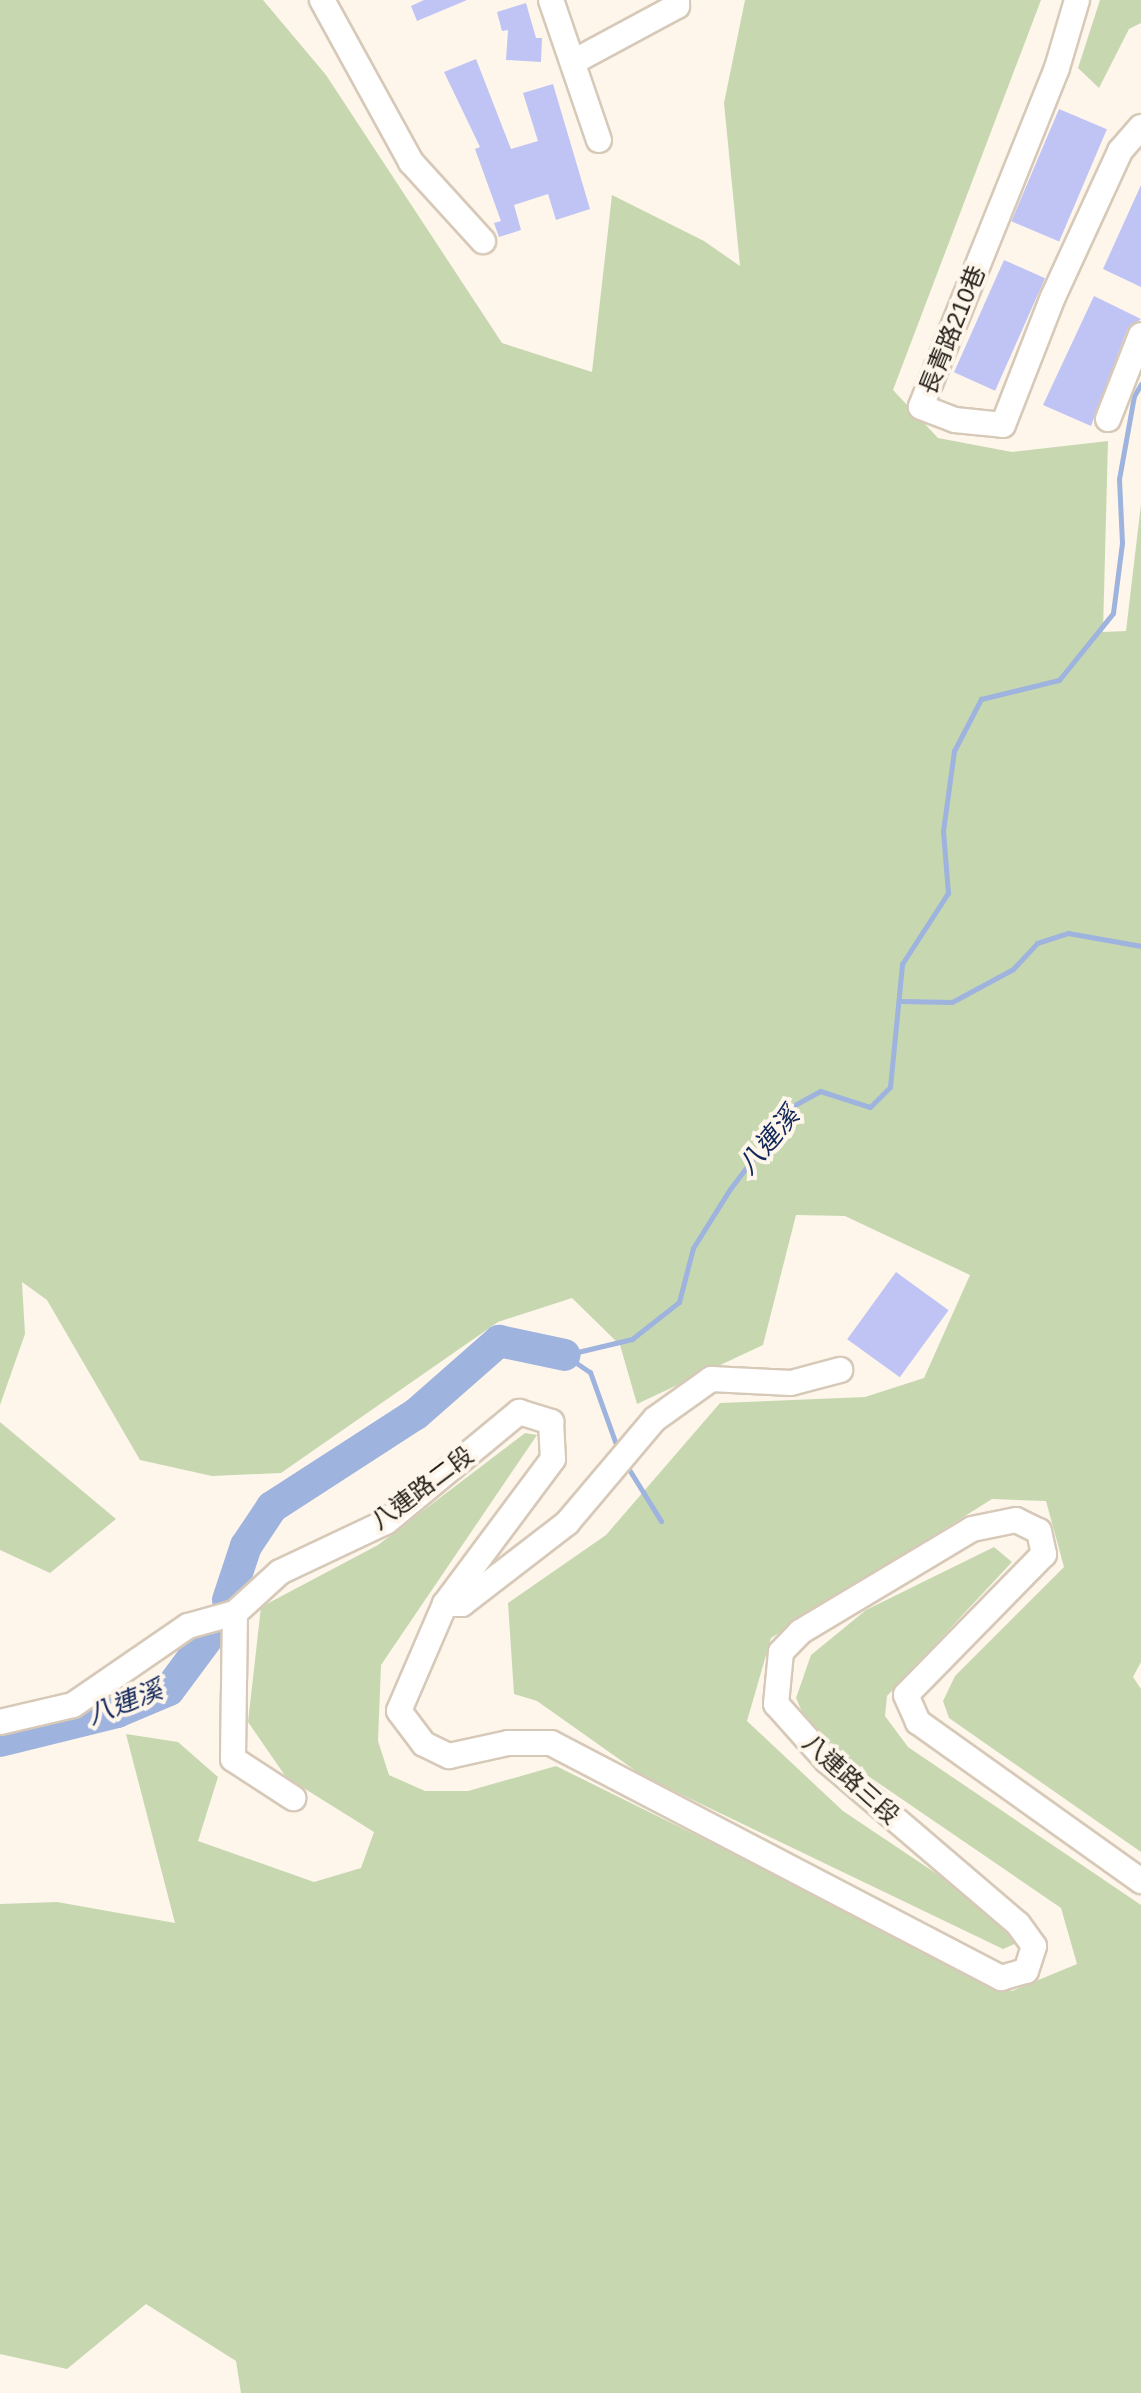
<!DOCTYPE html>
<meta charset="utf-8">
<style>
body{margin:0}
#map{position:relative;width:1141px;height:2393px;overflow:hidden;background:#fef6eb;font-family:Arial,"Noto Sans TC",sans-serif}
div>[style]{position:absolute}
.green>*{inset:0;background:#c7d8b1}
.stream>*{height:5px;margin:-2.5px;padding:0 2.5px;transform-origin:2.5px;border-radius:2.5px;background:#9eb3de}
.river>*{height:32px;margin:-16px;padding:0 16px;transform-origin:16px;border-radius:16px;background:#9eb3de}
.building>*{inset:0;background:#c0c4f4;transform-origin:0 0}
.roads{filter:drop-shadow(2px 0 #d7c9b8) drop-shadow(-2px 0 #d7c9b8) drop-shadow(0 2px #d7c9b8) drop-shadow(0 -2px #d7c9b8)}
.minor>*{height:24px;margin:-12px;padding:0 12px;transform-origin:12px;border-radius:12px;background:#fff}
span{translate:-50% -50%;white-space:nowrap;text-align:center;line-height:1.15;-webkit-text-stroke:8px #fef6eb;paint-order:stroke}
.street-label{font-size:24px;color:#221e17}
.water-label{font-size:26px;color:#112659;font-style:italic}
</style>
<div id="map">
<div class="green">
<i style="clip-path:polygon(0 0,263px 0,326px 75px,502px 343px,592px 372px,612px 195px,704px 241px,740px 266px,724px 103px,745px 0,1041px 0,893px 390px,938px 438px,1012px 452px,1108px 441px,1103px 632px,1126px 631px,1141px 504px,1141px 1662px,1133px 1677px,1141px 1689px,1141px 1852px,949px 1718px,943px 1701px,955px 1676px,1064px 1567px,1046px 1501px,992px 1499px,771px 1638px,747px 1721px,843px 1811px,1031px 1937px,1003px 1949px,643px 1776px,537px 1701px,514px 1694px,508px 1603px,606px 1535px,720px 1403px,865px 1397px,924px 1378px,970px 1275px,845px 1216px,796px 1215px,763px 1345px,637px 1404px,620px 1345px,572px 1298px,498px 1322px,281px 1473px,212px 1476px,140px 1460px,47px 1300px,22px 1282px,25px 1334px,0 1405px)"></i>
<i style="clip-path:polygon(1100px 0,1141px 0,1141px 23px,1129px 29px,1099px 88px,1078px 68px)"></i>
<i style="clip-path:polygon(0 1422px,116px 1519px,50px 1573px,0 1550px)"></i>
<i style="clip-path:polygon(525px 1433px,537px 1435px,381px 1665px,378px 1741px,389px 1775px,425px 1791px,468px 1791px,556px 1766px,1012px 1991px,1077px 1964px,1061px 1908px,814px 1739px,796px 1698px,811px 1655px,866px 1610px,994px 1547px,1012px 1562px,887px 1696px,885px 1716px,908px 1747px,1141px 1905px,1141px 2393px,241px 2393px,236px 2361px,146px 2304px,67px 2369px,0 2354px,0 1904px,57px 1902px,175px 1923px,126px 1734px,178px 1742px,218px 1777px,198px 1841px,314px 1882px,361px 1868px,374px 1832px,286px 1777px,248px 1722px,261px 1607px,378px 1545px)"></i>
</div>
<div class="stream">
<i style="left:901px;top:1001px;width:51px;rotate:1.1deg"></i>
<i style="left:952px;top:1002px;width:69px;rotate:-28.4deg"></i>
<i style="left:1013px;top:969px;width:35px;rotate:-47deg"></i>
<i style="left:1037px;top:943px;width:33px;rotate:-18deg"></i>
<i style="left:1068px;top:933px;width:74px;rotate:10.1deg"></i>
<i style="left:565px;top:1355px;width:69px;rotate:-13.4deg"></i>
<i style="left:632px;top:1339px;width:60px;rotate:-38.2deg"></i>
<i style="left:679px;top:1302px;width:56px;rotate:-75.5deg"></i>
<i style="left:693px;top:1248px;width:70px;rotate:-57.9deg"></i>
<i style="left:730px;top:1189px;width:104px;rotate:-52.8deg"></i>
<i style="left:793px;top:1106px;width:31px;rotate:-29deg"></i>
<i style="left:820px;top:1091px;width:52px;rotate:17.7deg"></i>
<i style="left:870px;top:1107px;width:28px;rotate:-45deg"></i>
<i style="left:890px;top:1087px;width:124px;rotate:-84.4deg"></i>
<i style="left:902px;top:964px;width:85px;rotate:-57.1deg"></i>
<i style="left:948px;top:893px;width:62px;rotate:-94.6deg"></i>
<i style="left:943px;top:831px;width:81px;rotate:-82.2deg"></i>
<i style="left:954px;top:751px;width:59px;rotate:-62.6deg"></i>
<i style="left:981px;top:699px;width:80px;rotate:-13.7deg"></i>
<i style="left:1059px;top:680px;width:86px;rotate:-51.1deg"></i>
<i style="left:1113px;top:613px;width:71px;rotate:-82.7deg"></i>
<i style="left:1122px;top:543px;width:64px;rotate:-92.7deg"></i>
<i style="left:1119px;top:479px;width:84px;rotate:-79.8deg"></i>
<i style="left:1134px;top:396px;width:14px;rotate:-60deg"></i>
<i style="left:566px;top:1356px;width:29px;rotate:34deg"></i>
<i style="left:590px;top:1372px;width:80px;rotate:70.2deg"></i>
<i style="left:630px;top:1471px;width:59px;rotate:58.2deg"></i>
</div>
<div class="river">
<i style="left:228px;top:1600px;width:57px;rotate:-71.6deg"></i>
<i style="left:246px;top:1546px;width:47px;rotate:-56.3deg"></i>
<i style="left:272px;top:1507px;width:171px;rotate:-32.9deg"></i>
<i style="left:416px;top:1414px;width:111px;rotate:-41.3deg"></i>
<i style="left:499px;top:1341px;width:67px;rotate:12deg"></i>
<i style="left:0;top:1741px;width:121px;rotate:-13.9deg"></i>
<i style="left:117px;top:1712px;width:56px;rotate:-22.9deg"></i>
<i style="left:169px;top:1690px;width:86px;rotate:-53.5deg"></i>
</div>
<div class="building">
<i style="clip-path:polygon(424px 0,467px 0,417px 21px,411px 6px)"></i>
<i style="clip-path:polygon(526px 3px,536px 38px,542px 38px,541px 62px,506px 60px,508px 30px,502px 31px,497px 12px)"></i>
<i style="clip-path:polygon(476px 59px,511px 149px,538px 141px,523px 93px,553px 84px,590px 209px,556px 220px,548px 194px,514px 205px,521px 230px,499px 237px,494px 223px,501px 221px,475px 149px,480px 147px,444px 72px)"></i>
<i style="left:1059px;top:109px;width:52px;height:122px;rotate:23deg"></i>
<i style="clip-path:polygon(1141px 185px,1141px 287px,1103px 269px)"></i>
<i style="left:1004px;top:260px;width:45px;height:123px;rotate:24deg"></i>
<i style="clip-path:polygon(1094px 296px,1141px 319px,1127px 330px,1091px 426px,1043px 405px)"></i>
<i style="left:896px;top:1272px;width:65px;height:83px;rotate:36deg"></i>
</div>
<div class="roads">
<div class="minor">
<i style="left:322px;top:0;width:185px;rotate:61.2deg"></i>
<i style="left:411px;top:162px;width:107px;rotate:47.7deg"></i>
<i style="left:551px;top:0;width:148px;rotate:71.1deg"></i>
<i style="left:1077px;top:0;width:71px;rotate:106.4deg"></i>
<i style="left:1057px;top:68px;width:365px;rotate:111.9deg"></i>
<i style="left:921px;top:407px;width:36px;rotate:21deg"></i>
<i style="left:955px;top:420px;width:48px;rotate:5.9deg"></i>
<i style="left:1003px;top:425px;width:137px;rotate:-68.7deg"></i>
<i style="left:1053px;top:297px;width:161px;rotate:-65.3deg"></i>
<i style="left:1120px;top:151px;width:32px;rotate:-49deg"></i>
<i style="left:575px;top:61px;width:116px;rotate:-28.3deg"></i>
<i style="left:677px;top:6px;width:6px;rotate:-90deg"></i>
<i style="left:1108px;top:419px;width:90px;rotate:-68.6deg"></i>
<i style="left:445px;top:1604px;width:17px"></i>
<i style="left:462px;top:1604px;width:133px;rotate:-37.6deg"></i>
<i style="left:567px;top:1523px;width:136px;rotate:-49.8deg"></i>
<i style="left:655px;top:1419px;width:69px;rotate:-35.5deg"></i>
<i style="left:711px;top:1379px;width:80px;rotate:2.9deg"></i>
<i style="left:791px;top:1383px;width:51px;rotate:-14.9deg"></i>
<i style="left:235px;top:1613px;width:146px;rotate:90.8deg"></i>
<i style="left:233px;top:1759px;width:72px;rotate:33deg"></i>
<i style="left:0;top:1722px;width:75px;rotate:-13.1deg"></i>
<i style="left:73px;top:1705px;width:140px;rotate:-34.5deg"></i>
<i style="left:188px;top:1626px;width:49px;rotate:-15.5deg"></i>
<i style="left:235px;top:1613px;width:61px;rotate:-42.3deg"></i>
<i style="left:280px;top:1572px;width:117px;rotate:-25.3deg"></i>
<i style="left:386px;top:1522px;width:173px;rotate:-39.6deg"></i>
<i style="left:519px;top:1412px;width:34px;rotate:17deg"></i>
<i style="left:551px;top:1422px;width:37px;rotate:87deg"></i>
<i style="left:553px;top:1459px;width:181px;rotate:126.7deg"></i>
<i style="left:445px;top:1604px;width:116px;rotate:113.3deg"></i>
<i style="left:399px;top:1711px;width:41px;rotate:52.9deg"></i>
<i style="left:424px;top:1744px;width:28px;rotate:26deg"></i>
<i style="left:449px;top:1756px;width:60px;rotate:-12.4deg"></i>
<i style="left:508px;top:1743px;width:43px"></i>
<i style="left:551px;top:1743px;width:508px;rotate:27.57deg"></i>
<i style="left:1001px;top:1978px;width:26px;rotate:-16deg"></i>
<i style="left:1026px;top:1971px;width:26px;rotate:-72deg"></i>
<i style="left:1034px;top:1946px;width:27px;rotate:-126deg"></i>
<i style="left:1018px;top:1924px;width:251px;rotate:-139.5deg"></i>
<i style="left:827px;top:1761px;width:76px;rotate:-131.8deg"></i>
<i style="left:776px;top:1704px;width:52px;rotate:-84.5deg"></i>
<i style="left:781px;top:1652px;width:28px;rotate:-46deg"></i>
<i style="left:800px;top:1632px;width:200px;rotate:-30.9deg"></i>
<i style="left:972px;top:1529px;width:45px;rotate:-11.6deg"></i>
<i style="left:1016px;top:1520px;width:25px;rotate:26deg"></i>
<i style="left:1039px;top:1531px;width:24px;rotate:78deg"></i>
<i style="left:1044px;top:1554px;width:197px;rotate:134.4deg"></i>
<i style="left:906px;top:1695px;width:30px;rotate:66deg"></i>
<i style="left:918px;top:1722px;width:274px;rotate:35.5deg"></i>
</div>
</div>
<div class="street-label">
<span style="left:952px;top:330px;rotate:-68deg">長青路210巷</span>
<span style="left:422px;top:1488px;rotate:-37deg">八連路二段</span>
<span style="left:851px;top:1779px;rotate:42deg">八連路三段</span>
</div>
<div class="water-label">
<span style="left:769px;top:1141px;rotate:-50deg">八連溪</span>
<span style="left:125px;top:1703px;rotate:-21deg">八連溪</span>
</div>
</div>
